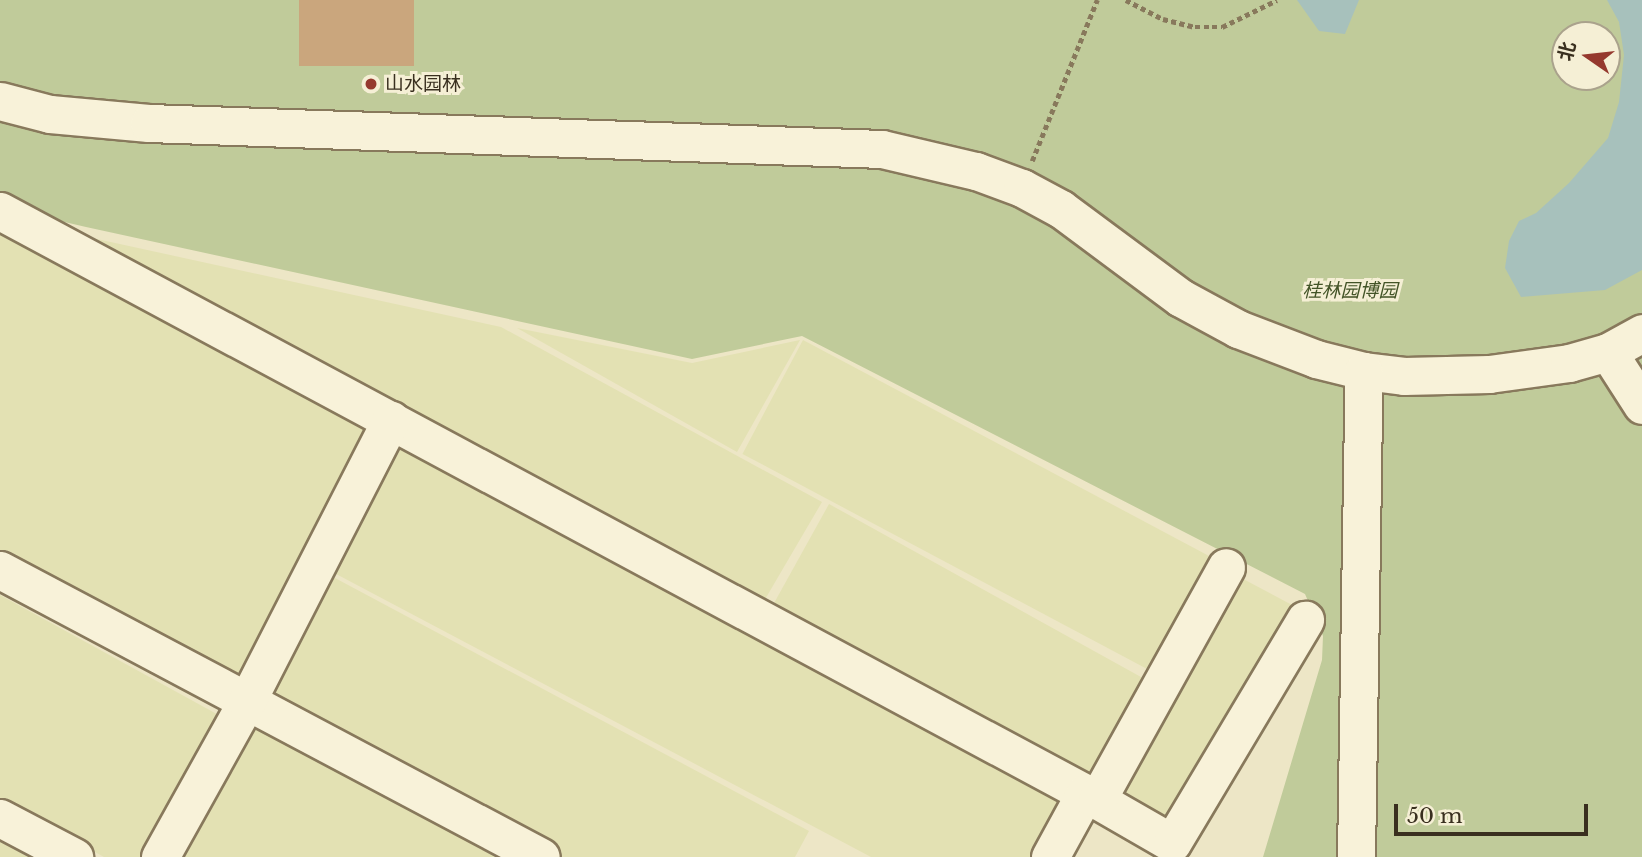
<!DOCTYPE html>
<meta charset="utf-8">
<style>
body{margin:0}
#map{position:relative;width:1642px;height:857px;overflow:hidden;background:#ede6c6;font-family:"Libre Baskerville","Noto Sans SC",serif}
div>[style]{position:absolute}
.farmland>*{inset:0;background:#e3e1b3;transform-origin:0 0}
.green>*{inset:0;background:#c0cb9a}
.water>*{inset:0;background:#a7c1bc}
.building>*{inset:0;background:#caa67d;transform-origin:0 0}
.path>*{height:4.5px;margin-top:-2.25px;transform-origin:0;background:repeating-linear-gradient(90deg,#88795c 0 5px,transparent 0 8.5px)}
.roads{filter:drop-shadow(2px 0 #88795c) drop-shadow(-2px 0 #88795c) drop-shadow(0 2px #88795c) drop-shadow(0 -2px #88795c)}
.minor>*{height:37px;margin:-18.5px;padding:0 18.5px;transform-origin:18.5px;border-radius:18.5px;background:#f8f2d9}
.dots>*{width:19px;height:19px;translate:-50% -50%;box-sizing:border-box;border:4px solid #f5efd5;border-radius:50%}
span{translate:-50% -50%;white-space:nowrap;text-align:center;line-height:1.15;-webkit-text-stroke:6px #f5efd5;paint-order:stroke}
.poi-label{font-size:19px;color:#392f1f}
.left{translate:0 -50%;text-align:left}
.park-label{font-size:19px;color:#435427;font-style:italic}
.north{position:absolute;left:1551px;top:21px;width:70px;height:70px;box-sizing:border-box;background:#f5efd5;border:2px solid #aaa28c;border-radius:50%;rotate:284deg;font-size:19px;font-weight:700;line-height:28px;text-align:center;color:#392f1f}
.north::after{content:'';display:block;margin:auto;width:24px;height:32px;background:#95392e;clip-path:polygon(50% 0,100% 100%,50% 72%,0 100%)}
.scale{position:absolute;left:1394px;top:804px;width:194px;height:32px;box-sizing:border-box;border:4px solid #392f1f;border-top:0;padding-left:9px;font-size:21px;line-height:24px;white-space:nowrap;color:#392f1f;-webkit-text-stroke:5px #f5efd5;paint-order:stroke}
</style>
<div id="map">
<div class="farmland">
<i style="clip-path:polygon(0 224px,377px 424px,242px 688px,0 559px)"></i>
<i style="clip-path:polygon(60px 231px,501px 327px,822px 502px,760px 608px)"></i>
<i style="clip-path:polygon(517px 328px,692px 363px,800px 340px,737px 452px)"></i>
<i style="left:803px;top:340px;width:470px;height:129px;rotate:28deg"></i>
<i style="clip-path:polygon(392px 430px,1072px 794px,1040px 857px,871px 857px,321px 566px)"></i>
<i style="left:829px;top:504px;width:368px;height:123px;rotate:29deg"></i>
<i style="clip-path:polygon(320px 570px,809px 831px,795px 857px,562px 857px,255px 693px)"></i>
<i style="left:1230px;top:572px;width:81px;height:257px;rotate:28deg"></i>
<i style="clip-path:polygon(0 595px,224px 718px,149px 857px,104px 857px,0 800px)"></i>
<i style="clip-path:polygon(246px 723px,513px 857px,173px 857px)"></i>
<i style="clip-path:polygon(0 834px,44px 857px,0 857px)"></i>
</div>
<div class="green">
<i style="clip-path:polygon(evenodd,0 0,1642px 0,1642px 857px,1263px 857px,1322px 660px,1323px 636px,1305px 594px,802px 336px,692px 359px,86px 227px,26px 213px,0 201px,0 0,1565px 35px,1607px 35px,1607px 77px,1565px 77px,1565px 35px)"></i>
</div>
<div class="water">
<i style="clip-path:polygon(1297px 0,1359px 0,1345px 34px,1319px 31px)"></i>
<i style="clip-path:polygon(1607px 0,1642px 0,1642px 270px,1605px 290px,1521px 297px,1505px 268px,1509px 241px,1519px 221px,1536px 213px,1569px 183px,1608px 138px,1619px 102px,1624px 55px,1619px 22px)"></i>
</div>
<div class="building">
<i style="left:299px;top:0;width:115px;height:66px"></i>
</div>
<div class="path">
<i style="left:1126px;top:0;width:42px;rotate:27.2deg"></i>
<i style="left:1163px;top:19px;width:33px;rotate:14deg"></i>
<i style="left:1195px;top:27px;width:27px"></i>
<i style="left:1222px;top:27px;width:61px;rotate:-26.1deg"></i>
<i style="left:1032px;top:161px;width:174px;rotate:-68deg"></i>
</div>
<div class="roads">
<div class="minor">
<i style="left:0;top:101px;width:52px;rotate:14.6deg"></i>
<i style="left:50px;top:114px;width:99px;rotate:5.2deg"></i>
<i style="left:149px;top:123px;width:733px;rotate:2.03deg"></i>
<i style="left:882px;top:149px;width:97px;rotate:13.2deg"></i>
<i style="left:976px;top:171px;width:49px;rotate:20.3deg"></i>
<i style="left:1022px;top:188px;width:44px;rotate:28.3deg"></i>
<i style="left:1061px;top:209px;width:149px;rotate:36.6deg"></i>
<i style="left:1181px;top:298px;width:65px;rotate:28.5deg"></i>
<i style="left:1238px;top:329px;width:84px;rotate:21deg"></i>
<i style="left:1316px;top:359px;width:49px;rotate:14deg"></i>
<i style="left:1364px;top:371px;width:40px;rotate:7.1deg"></i>
<i style="left:1404px;top:376px;width:85px;rotate:-1.3deg"></i>
<i style="left:1489px;top:374px;width:81px;rotate:-7.8deg"></i>
<i style="left:1569px;top:363px;width:41px;rotate:-15.8deg"></i>
<i style="left:1608px;top:352px;width:39px;rotate:-29deg"></i>
<i style="left:0;top:211px;width:1231px;rotate:28.21deg"></i>
<i style="left:1085px;top:793px;width:73px;rotate:118.7deg"></i>
<i style="left:1608px;top:352px;width:63px;rotate:57.3deg"></i>
<i style="left:0;top:570px;width:612px;rotate:27.95deg"></i>
<i style="left:1085px;top:793px;width:100px;rotate:29.9deg"></i>
<i style="left:1172px;top:843px;width:260px;rotate:-59.2deg"></i>
<i style="left:1097px;top:800px;width:266px;rotate:-61deg"></i>
<i style="left:0;top:818px;width:84px;rotate:27.8deg"></i>
<i style="left:160px;top:857px;width:179px;rotate:-60.9deg"></i>
<i style="left:247px;top:701px;width:316px;rotate:-62.9deg"></i>
<i style="left:1356px;top:857px;width:486px;rotate:-89.1deg"></i>
</div>
</div>
<div class="dots">
<i style="left:371px;top:84px;background:#95392e"></i>
</div>
<div class="poi-label">
<span class="left" style="left:385px;top:84px">山水园林</span>
</div>
<div class="park-label">
<span style="left:1350px;top:291px">桂林园博园</span>
</div>
<div class="north">北</div>
<div class="scale">50 m</div>
</div>
